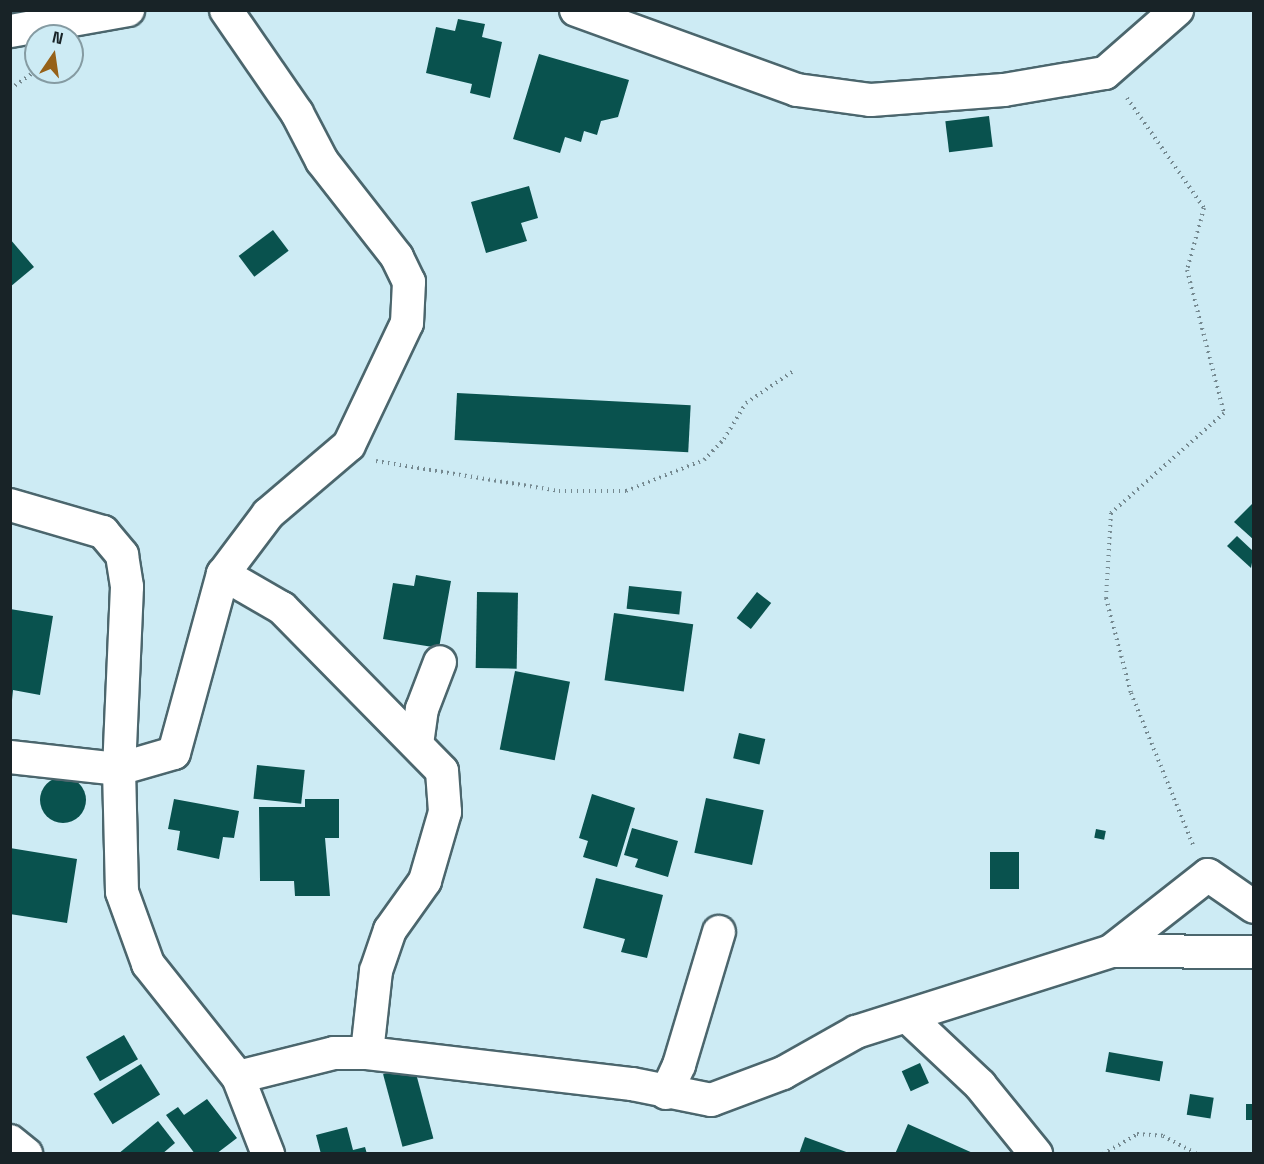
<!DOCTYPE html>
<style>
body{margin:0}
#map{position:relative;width:1264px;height:1164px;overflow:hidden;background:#cdebf4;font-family:"Space Grotesk",sans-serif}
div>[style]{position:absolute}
.building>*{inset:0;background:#09524e;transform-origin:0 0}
.round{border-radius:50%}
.path>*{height:4px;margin-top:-2px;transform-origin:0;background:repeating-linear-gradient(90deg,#758990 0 1.5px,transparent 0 6px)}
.roads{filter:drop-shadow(2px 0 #4b666d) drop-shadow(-2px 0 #4b666d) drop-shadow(0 2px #4b666d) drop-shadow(0 -2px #4b666d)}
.street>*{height:32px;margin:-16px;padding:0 16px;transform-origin:16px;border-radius:16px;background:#fff}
span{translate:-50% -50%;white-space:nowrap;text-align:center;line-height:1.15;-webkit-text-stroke:6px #cdebf4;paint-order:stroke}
.frame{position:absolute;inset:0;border:12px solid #182327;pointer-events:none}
.north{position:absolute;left:24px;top:24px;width:60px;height:60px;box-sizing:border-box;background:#cdebf4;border:2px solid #859ba2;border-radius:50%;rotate:13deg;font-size:16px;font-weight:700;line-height:24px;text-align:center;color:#182327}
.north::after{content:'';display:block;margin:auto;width:21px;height:27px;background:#966118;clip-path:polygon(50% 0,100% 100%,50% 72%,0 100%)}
</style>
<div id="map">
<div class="building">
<i style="clip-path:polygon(458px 19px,485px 24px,482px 37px,502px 42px,490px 98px,470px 93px,472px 84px,426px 73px,436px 27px,455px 31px)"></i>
<i style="clip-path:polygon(539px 54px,629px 80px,618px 117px,601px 121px,597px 135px,584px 131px,581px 142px,565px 137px,560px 153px,513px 139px)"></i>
<i style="left:989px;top:116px;width:31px;height:44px;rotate:83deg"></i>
<i style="clip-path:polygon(529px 186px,538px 218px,521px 223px,527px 241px,486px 253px,471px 202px)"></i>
<i style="left:273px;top:230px;width:26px;height:43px;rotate:53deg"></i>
<i style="clip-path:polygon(10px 239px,34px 267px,10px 287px)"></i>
<i style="left:457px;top:393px;width:234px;height:47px;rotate:3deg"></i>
<i style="clip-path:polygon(1254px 502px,1254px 540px,1234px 522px)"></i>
<i style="clip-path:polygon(1237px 536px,1254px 552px,1251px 568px,1227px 546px)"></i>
<i style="clip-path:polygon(416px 575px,451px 581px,439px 648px,383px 639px,393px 583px,414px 586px)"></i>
<i style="left:629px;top:586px;width:53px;height:23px;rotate:6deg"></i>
<i style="left:477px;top:592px;width:41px;height:76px;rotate:1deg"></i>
<i style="left:757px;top:592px;width:18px;height:33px;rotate:38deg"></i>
<i style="clip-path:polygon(10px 609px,53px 616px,40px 695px,13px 690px,12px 700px)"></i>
<i style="left:614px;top:613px;width:80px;height:68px;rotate:8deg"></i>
<i style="left:515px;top:671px;width:56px;height:80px;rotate:11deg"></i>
<i style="left:739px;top:733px;width:27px;height:26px;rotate:13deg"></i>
<i style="left:257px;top:765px;width:48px;height:34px;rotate:6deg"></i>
<i class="round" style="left:40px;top:777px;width:46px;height:46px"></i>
<i style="clip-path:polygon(592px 794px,635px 808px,617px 867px,583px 857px,588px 841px,579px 838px)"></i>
<i style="left:706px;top:798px;width:59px;height:56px;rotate:12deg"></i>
<i style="clip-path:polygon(174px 799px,239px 811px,234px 838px,223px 837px,219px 859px,177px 850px,180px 831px,168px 829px)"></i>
<i style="clip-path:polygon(305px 799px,339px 799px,339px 838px,325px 838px,330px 896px,295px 896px,294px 881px,260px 881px,259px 807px,305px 807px)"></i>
<i style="clip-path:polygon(632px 828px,678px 841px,668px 877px,635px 867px,638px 859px,624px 855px)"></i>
<i style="left:1096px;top:829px;width:10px;height:9px;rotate:11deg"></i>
<i style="clip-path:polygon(10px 848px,77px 859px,67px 923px,10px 914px)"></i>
<i style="left:990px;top:852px;width:29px;height:37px"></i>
<i style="clip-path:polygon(596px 878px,663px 895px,647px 958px,621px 952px,625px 939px,583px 928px)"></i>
<i style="left:124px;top:1035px;width:28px;height:44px;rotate:60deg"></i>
<i style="left:1109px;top:1052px;width:55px;height:20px;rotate:10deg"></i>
<i style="left:920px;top:1063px;width:22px;height:20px;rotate:66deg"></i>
<i style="left:141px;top:1064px;width:36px;height:56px;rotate:58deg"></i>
<i style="left:414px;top:1066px;width:75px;height:32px;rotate:75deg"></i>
<i style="left:1190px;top:1094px;width:24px;height:21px;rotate:9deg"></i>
<i style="clip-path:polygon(207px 1099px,237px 1138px,216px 1154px,195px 1154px,166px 1115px,178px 1107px,184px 1115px)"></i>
<i style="left:1246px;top:1104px;width:8px;height:16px"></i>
<i style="clip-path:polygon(158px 1121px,175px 1143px,162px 1154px,118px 1154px)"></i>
<i style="clip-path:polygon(908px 1124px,975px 1154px,895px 1154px)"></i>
<i style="clip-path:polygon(347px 1127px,353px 1150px,365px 1147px,367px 1154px,321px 1154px,316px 1135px)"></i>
<i style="clip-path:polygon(805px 1137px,849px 1153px,849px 1154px,799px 1154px)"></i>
</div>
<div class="path">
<i style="left:10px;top:89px;width:32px;rotate:-35deg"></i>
<i style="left:1127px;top:98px;width:134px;rotate:55deg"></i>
<i style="left:1204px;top:208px;width:64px;rotate:105.3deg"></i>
<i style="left:1187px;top:270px;width:148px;rotate:75.5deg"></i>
<i style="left:1224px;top:413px;width:151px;rotate:138.5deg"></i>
<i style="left:1111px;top:513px;width:85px;rotate:93.4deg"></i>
<i style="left:1106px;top:598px;width:98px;rotate:75.3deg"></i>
<i style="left:1131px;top:693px;width:166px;rotate:67.8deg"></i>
<i style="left:376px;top:461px;width:185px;rotate:9.3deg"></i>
<i style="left:559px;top:491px;width:67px"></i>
<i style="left:626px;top:491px;width:84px;rotate:-21.7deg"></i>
<i style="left:704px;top:460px;width:29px;rotate:-46deg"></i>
<i style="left:724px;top:439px;width:42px;rotate:-58.6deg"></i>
<i style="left:746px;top:403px;width:59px;rotate:-34deg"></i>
<i style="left:1103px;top:1154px;width:39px;rotate:-30deg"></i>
<i style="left:1137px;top:1134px;width:26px;rotate:4deg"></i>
<i style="left:1163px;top:1136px;width:38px;rotate:28deg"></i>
</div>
<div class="roads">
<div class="street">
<i style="left:576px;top:10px;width:235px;rotate:19.9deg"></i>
<i style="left:797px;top:90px;width:75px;rotate:7.7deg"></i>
<i style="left:871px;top:100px;width:133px;rotate:-4.3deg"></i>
<i style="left:1004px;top:90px;width:102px;rotate:-9.6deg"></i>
<i style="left:1105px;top:73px;width:96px;rotate:-41.2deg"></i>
<i style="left:10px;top:31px;width:120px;rotate:-10.1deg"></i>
<i style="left:10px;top:505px;width:97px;rotate:16.2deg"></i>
<i style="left:103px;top:532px;width:30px;rotate:50deg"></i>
<i style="left:122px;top:555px;width:32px;rotate:81deg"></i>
<i style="left:127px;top:587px;width:182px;rotate:92.5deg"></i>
<i style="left:119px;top:769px;width:123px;rotate:88.6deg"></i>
<i style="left:122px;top:892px;width:77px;rotate:70.1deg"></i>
<i style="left:148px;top:964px;width:144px;rotate:51.5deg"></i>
<i style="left:238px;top:1077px;width:83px;rotate:68.7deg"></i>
<i style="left:223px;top:574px;width:68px;rotate:30deg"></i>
<i style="left:282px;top:608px;width:228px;rotate:45.5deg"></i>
<i style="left:442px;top:771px;width:41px;rotate:85.8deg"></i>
<i style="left:445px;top:812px;width:72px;rotate:106.2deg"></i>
<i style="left:425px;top:881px;width:60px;rotate:125.5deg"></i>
<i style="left:390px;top:930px;width:43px;rotate:108.9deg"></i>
<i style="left:376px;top:971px;width:82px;rotate:96.3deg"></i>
<i style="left:417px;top:744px;width:35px;rotate:-82deg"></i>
<i style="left:422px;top:709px;width:50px;rotate:-69deg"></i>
<i style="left:10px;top:757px;width:110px;rotate:6.3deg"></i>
<i style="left:119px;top:769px;width:57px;rotate:-16.2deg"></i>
<i style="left:174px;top:753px;width:186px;rotate:-74.7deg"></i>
<i style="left:223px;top:574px;width:75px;rotate:-53.1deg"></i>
<i style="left:268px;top:514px;width:106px;rotate:-40.4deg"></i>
<i style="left:349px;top:445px;width:135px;rotate:-64.6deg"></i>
<i style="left:407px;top:323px;width:41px;rotate:-87.2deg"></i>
<i style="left:409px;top:282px;width:28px;rotate:-116deg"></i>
<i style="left:397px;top:257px;width:122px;rotate:-128deg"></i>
<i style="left:322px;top:161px;width:54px;rotate:-117.5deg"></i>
<i style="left:297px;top:113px;width:125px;rotate:-124.6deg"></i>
<i style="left:1111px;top:951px;width:143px;rotate:0.4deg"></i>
<i style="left:909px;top:1018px;width:98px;rotate:43.3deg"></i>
<i style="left:980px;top:1085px;width:89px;rotate:50.9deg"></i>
<i style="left:238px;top:1077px;width:99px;rotate:-14deg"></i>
<i style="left:334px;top:1053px;width:33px"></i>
<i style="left:367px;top:1053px;width:267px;rotate:6.7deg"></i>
<i style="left:632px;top:1084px;width:81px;rotate:11.4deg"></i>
<i style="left:711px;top:1100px;width:77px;rotate:-20.6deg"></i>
<i style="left:783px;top:1073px;width:84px;rotate:-29.3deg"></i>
<i style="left:856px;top:1032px;width:268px;rotate:-17.6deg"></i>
<i style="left:1111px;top:951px;width:123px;rotate:-38.1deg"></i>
<i style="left:1208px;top:875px;width:56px;rotate:34.8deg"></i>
<i style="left:666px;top:1093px;width:31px;rotate:-65deg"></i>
<i style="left:679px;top:1065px;width:139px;rotate:-73.3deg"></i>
<i style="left:10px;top:1141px;width:21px;rotate:39deg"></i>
</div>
</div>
<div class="frame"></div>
<div class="north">N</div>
</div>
